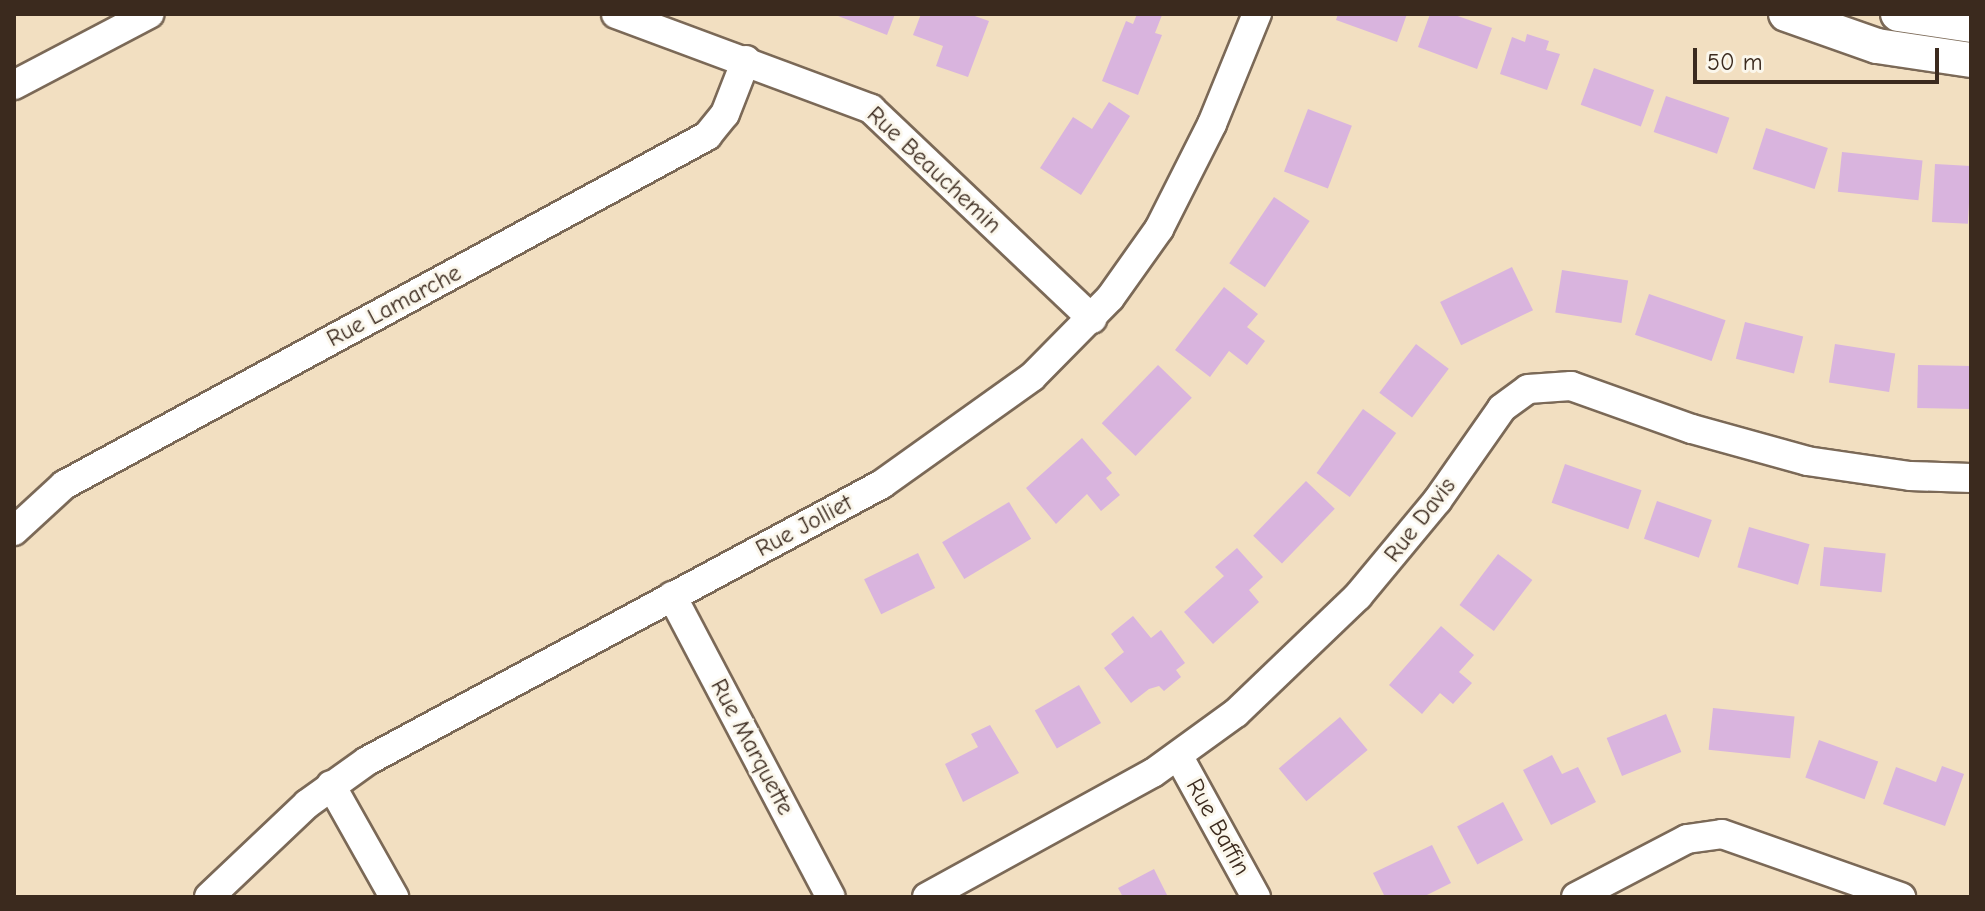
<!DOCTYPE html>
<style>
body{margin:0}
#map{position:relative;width:1985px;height:911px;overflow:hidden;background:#f2dfc1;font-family:"Comic Neue",sans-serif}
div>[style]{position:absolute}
.building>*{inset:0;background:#d9b4de;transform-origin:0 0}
.roads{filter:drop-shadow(2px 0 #7b6957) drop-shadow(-2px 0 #7b6957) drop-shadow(0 2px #7b6957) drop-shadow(0 -2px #7b6957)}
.minor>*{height:28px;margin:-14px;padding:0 14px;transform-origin:14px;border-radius:14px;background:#fff}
.tertiary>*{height:34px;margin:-17px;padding:0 17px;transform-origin:17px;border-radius:17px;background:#fff}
span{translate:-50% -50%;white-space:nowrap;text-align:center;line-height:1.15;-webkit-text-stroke:6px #fbf7ec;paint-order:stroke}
.street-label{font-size:24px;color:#3b2a1e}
.frame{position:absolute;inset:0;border:16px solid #3b2a1e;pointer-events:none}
.scale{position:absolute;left:1693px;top:48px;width:246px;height:36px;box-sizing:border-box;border:4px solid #3b2a1e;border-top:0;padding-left:10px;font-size:24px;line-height:28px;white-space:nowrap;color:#3b2a1e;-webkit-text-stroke:6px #fbf7ec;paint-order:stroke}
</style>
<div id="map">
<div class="building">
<i style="clip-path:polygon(833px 14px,895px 14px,887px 35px)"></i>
<i style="clip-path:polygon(921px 14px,969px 14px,989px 21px,968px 77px,936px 66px,943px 46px,913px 35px)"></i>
<i style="clip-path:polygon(1137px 14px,1162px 15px,1155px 33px,1162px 35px,1138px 95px,1102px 81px,1126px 21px,1133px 24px)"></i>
<i style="clip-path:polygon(1338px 14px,1407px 14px,1397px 42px,1336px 20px)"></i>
<i style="clip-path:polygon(1430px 14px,1452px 14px,1492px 28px,1477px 69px,1418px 47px)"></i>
<i style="clip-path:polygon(1527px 34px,1549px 41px,1546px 50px,1560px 54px,1547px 90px,1500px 74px,1512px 37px,1525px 42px)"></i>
<i style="left:1594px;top:68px;width:64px;height:39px;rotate:20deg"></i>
<i style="left:1666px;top:96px;width:67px;height:38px;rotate:19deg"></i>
<i style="clip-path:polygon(1109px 102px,1130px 116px,1081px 195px,1040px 168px,1073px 117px,1092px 129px)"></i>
<i style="left:1308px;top:109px;width:47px;height:67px;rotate:21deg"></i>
<i style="left:1766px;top:128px;width:65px;height:43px;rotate:18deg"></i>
<i style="left:1842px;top:152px;width:81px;height:40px;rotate:6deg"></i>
<i style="left:1935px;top:164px;width:36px;height:58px;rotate:3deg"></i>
<i style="left:1274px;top:197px;width:43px;height:80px;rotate:34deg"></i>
<i style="left:1512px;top:267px;width:48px;height:80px;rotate:64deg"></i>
<i style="left:1562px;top:270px;width:67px;height:43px;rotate:9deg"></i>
<i style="clip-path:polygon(1224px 287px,1258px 314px,1247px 327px,1265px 341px,1247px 365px,1229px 351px,1210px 377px,1175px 350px)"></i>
<i style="left:1649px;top:294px;width:81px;height:43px;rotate:19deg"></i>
<i style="left:1745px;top:322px;width:60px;height:38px;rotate:14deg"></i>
<i style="left:1416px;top:344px;width:41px;height:61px;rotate:37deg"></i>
<i style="left:1835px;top:344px;width:61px;height:39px;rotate:9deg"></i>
<i style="left:1158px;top:365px;width:47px;height:81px;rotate:44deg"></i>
<i style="left:1918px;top:365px;width:53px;height:43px;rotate:1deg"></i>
<i style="left:1363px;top:409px;width:41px;height:79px;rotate:36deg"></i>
<i style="clip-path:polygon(1082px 438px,1112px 473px,1106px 478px,1120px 495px,1101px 511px,1087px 494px,1056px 524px,1026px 488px)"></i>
<i style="left:1565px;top:464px;width:81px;height:41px;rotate:19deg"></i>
<i style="left:1306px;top:481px;width:40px;height:76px;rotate:44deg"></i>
<i style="left:1657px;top:501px;width:58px;height:40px;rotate:19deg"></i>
<i style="left:1009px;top:502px;width:43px;height:78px;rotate:59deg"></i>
<i style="left:1749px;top:527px;width:63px;height:42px;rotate:16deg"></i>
<i style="left:1824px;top:547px;width:62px;height:39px;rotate:6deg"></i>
<i style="clip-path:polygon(1237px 548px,1263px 577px,1249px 590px,1259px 602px,1213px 644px,1184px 612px,1224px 576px,1215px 567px)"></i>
<i style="left:918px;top:553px;width:39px;height:60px;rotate:64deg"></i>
<i style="left:1498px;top:554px;width:43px;height:64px;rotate:37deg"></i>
<i style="clip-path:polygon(1133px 616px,1151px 638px,1161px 630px,1185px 663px,1176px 670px,1181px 677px,1164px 691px,1159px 686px,1149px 689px,1131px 703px,1104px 668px,1124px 652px,1111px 634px)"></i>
<i style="clip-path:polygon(1441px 626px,1474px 655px,1459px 672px,1472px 683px,1453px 704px,1440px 693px,1422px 714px,1389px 685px)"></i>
<i style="left:1079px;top:685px;width:44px;height:51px;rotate:60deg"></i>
<i style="left:1713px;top:708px;width:82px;height:42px;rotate:6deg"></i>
<i style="left:1666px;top:714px;width:41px;height:64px;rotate:68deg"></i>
<i style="left:1340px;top:717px;width:43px;height:80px;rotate:50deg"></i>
<i style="clip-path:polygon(990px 725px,1019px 773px,963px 802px,945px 764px,978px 747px,971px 734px)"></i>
<i style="left:1819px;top:740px;width:63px;height:40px;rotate:20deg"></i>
<i style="clip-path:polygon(1552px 755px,1562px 774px,1578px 767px,1596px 802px,1551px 825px,1523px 770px)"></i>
<i style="clip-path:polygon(1942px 766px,1964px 774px,1945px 826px,1883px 804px,1896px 767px,1936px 782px)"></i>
<i style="left:1503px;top:802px;width:43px;height:52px;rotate:62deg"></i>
<i style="clip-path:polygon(1432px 845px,1451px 883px,1423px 897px,1385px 897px,1373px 873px)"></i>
<i style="clip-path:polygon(1154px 869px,1168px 897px,1123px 897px,1118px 888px)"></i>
</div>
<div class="roads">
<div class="minor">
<i style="left:616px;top:14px;width:272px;rotate:20.4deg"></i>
<i style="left:871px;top:109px;width:305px;rotate:43.5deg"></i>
<i style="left:14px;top:85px;width:153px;rotate:-27.7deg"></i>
<i style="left:14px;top:531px;width:68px;rotate:-42.6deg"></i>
<i style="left:64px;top:485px;width:732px;rotate:-28.49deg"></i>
<i style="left:707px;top:136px;width:28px;rotate:-51deg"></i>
<i style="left:725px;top:114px;width:58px;rotate:-68.7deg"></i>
<i style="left:672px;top:596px;width:340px;rotate:62.2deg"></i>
<i style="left:1179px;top:757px;width:160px;rotate:61.2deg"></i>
<i style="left:331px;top:785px;width:129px;rotate:60.6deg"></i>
<i style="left:209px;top:897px;width:135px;rotate:-43.5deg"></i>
<i style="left:307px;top:804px;width:74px;rotate:-35.6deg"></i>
<i style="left:367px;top:761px;width:585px;rotate:-28.27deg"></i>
<i style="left:882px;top:484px;width:184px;rotate:-35.5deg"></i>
<i style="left:1032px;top:377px;width:111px;rotate:-45.4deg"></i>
<i style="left:1110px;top:298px;width:85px;rotate:-54.6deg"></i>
<i style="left:1159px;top:229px;width:118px;rotate:-63.2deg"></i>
<i style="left:1212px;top:124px;width:119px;rotate:-67.8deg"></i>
<i style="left:927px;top:897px;width:258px;rotate:-28.8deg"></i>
<i style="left:1153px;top:773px;width:102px;rotate:-35.9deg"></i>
<i style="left:1236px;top:713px;width:169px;rotate:-43.8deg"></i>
<i style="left:1358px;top:596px;width:124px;rotate:-50.3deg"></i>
<i style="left:1437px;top:501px;width:113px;rotate:-55deg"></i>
<i style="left:1502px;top:408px;width:32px;rotate:-36deg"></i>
<i style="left:1528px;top:389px;width:43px;rotate:-4deg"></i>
<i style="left:1571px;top:386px;width:128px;rotate:19.6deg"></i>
<i style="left:1692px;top:429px;width:119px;rotate:15.5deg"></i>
<i style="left:1807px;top:461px;width:104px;rotate:8.3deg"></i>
<i style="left:1910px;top:476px;width:61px;rotate:1.9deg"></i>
<i style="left:1576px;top:897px;width:125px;rotate:-27.6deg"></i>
<i style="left:1687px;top:839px;width:35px;rotate:-8deg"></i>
<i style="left:1722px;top:834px;width:190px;rotate:19.4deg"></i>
</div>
<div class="tertiary">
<i style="left:1786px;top:14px;width:96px;rotate:19.4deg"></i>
<i style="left:1877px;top:46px;width:95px;rotate:8.5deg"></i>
<i style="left:1898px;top:14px;width:74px;rotate:8.6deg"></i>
</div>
</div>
<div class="street-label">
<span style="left:934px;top:170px;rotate:43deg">Rue Beauchemin</span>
<span style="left:394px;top:306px;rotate:-28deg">Rue Lamarche</span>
<span style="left:1420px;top:520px;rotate:-52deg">Rue Davis</span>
<span style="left:804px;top:526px;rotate:-28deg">Rue Jolliet</span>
<span style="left:752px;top:747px;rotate:62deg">Rue Marquette</span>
<span style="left:1218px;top:827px;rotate:61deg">Rue Baffin</span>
</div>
<div class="frame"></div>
<div class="scale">50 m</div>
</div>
